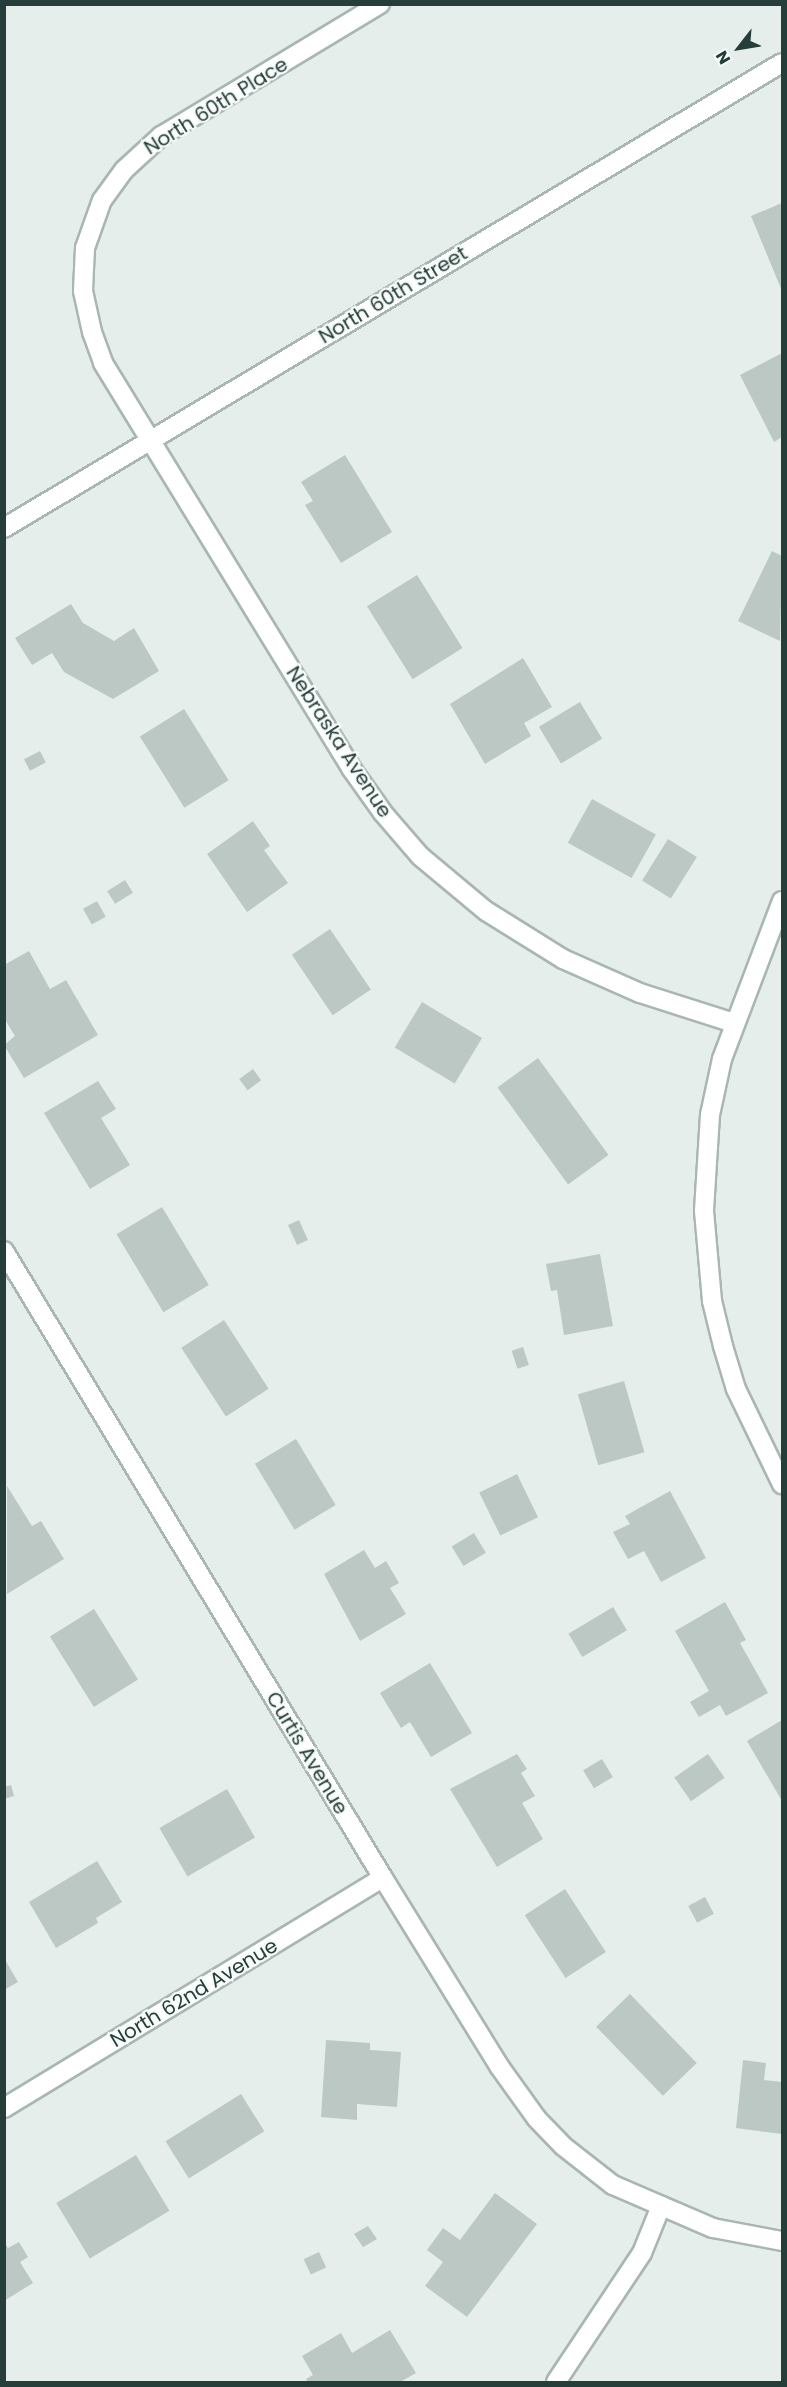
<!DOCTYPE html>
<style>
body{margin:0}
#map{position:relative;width:787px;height:2387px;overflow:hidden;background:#e6eeeb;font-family:Poppins,sans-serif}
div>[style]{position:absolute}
.building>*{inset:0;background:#bbc8c4;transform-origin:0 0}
.roads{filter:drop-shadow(2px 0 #a9b6b2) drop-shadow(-2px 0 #a9b6b2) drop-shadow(0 2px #a9b6b2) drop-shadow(0 -2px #a9b6b2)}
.minor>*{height:18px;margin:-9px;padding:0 9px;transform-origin:9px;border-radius:9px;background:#fff}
.secondary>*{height:18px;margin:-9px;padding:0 9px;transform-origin:9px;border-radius:9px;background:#fff}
span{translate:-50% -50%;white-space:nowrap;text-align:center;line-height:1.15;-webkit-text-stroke:4.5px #f6faf8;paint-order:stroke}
.street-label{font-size:20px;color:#263e3a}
.frame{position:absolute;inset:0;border:6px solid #263e3a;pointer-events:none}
.north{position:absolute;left:709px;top:18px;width:60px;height:60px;-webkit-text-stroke:4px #f6faf8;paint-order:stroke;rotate:239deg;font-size:16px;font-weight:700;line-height:24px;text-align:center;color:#263e3a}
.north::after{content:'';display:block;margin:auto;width:21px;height:27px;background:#263e3a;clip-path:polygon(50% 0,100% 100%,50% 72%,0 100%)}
</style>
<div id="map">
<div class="building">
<i style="clip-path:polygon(782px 203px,782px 291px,751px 216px)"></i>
<i style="clip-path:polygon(782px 353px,782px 437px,774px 442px,740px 375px)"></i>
<i style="clip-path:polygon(345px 455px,392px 532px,341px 563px,305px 505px,313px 501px,301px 482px)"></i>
<i style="clip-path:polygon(772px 551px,782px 556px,780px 641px,738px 621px)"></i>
<i style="left:417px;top:575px;width:86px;height:59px;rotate:58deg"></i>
<i style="clip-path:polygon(71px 604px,83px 623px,114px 641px,134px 628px,159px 671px,113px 699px,64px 672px,52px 653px,32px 665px,15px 638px)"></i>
<i style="clip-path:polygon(523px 658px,552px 707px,524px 723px,531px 736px,485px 764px,450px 704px)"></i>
<i style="left:580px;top:702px;width:43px;height:48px;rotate:59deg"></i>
<i style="left:184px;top:709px;width:84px;height:52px;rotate:58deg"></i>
<i style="left:40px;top:751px;width:13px;height:18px;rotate:63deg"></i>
<i style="left:592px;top:799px;width:73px;height:50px;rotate:29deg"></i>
<i style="clip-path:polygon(253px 821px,270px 846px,264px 850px,288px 883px,247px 912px,207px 854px)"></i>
<i style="left:668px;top:839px;width:34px;height:49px;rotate:32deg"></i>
<i style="left:125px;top:880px;width:15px;height:21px;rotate:58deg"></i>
<i style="left:97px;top:901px;width:18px;height:16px;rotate:61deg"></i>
<i style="left:330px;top:929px;width:73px;height:46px;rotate:56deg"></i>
<i style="clip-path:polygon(29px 951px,50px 989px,66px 980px,98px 1035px,24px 1078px,4px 1045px,15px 1036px,4px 1018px,4px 965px)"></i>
<i style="left:422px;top:1002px;width:70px;height:53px;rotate:31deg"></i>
<i style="left:538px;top:1058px;width:120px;height:50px;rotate:54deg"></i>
<i style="left:253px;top:1069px;width:14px;height:17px;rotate:54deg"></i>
<i style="clip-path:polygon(98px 1081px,116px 1109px,101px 1118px,130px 1165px,90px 1189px,44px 1113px)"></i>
<i style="left:162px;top:1207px;width:91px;height:53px;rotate:59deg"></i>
<i style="left:299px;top:1220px;width:22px;height:12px;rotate:66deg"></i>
<i style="clip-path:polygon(600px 1254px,613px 1326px,564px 1335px,557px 1290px,551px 1291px,546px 1264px)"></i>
<i style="left:224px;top:1320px;width:82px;height:51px;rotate:57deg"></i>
<i style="left:523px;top:1347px;width:19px;height:12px;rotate:72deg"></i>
<i style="left:624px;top:1381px;width:74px;height:48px;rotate:74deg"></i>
<i style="left:296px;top:1439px;width:77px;height:48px;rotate:59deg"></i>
<i style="left:517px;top:1474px;width:48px;height:42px;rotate:64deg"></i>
<i style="clip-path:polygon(7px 1486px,32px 1526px,41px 1521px,64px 1559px,7px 1594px)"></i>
<i style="clip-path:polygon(670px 1491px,706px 1558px,661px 1582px,644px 1551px,628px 1559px,613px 1532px,630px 1524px,625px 1516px)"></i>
<i style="left:474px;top:1533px;width:23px;height:26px;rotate:59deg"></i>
<i style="clip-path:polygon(364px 1550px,375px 1568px,386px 1561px,399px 1583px,390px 1588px,406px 1614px,360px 1641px,324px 1574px)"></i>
<i style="clip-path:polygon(725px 1602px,746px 1640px,740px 1643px,768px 1693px,726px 1716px,720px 1705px,699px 1717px,690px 1702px,709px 1691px,675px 1631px)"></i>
<i style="left:613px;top:1607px;width:27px;height:52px;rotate:59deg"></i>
<i style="left:94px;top:1609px;width:83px;height:52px;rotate:58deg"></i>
<i style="clip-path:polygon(430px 1663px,472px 1733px,431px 1757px,410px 1722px,401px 1728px,380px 1693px)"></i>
<i style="clip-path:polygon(782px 1720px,782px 1801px,747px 1741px)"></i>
<i style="clip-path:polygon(517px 1754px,527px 1769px,521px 1773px,535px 1796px,522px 1803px,543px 1839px,497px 1867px,450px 1789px)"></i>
<i style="left:708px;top:1754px;width:29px;height:41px;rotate:55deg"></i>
<i style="left:602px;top:1759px;width:21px;height:22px;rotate:59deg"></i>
<i style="clip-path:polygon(11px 1785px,14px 1796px,4px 1799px,4px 1787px)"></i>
<i style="left:227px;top:1789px;width:56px;height:78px;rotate:60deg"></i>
<i style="clip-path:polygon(97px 1861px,122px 1902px,96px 1918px,98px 1923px,56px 1948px,29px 1902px)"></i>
<i style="left:565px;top:1889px;width:75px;height:48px;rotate:57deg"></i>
<i style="left:705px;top:1897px;width:19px;height:19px;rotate:62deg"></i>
<i style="clip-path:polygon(4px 1958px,18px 1982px,4px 1990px)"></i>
<i style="left:630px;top:1994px;width:96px;height:47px;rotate:46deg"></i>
<i style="clip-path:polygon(326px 2040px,370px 2043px,370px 2050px,401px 2052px,397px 2107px,357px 2104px,357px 2120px,321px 2117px)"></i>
<i style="clip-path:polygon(743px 2060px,766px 2063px,764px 2080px,782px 2082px,782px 2134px,736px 2128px)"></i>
<i style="left:241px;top:2094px;width:44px;height:89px;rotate:58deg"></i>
<i style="left:136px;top:2155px;width:65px;height:93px;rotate:59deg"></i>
<i style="clip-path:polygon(495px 2193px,537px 2224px,467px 2317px,425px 2286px,443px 2262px,427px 2250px,443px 2228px,460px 2240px)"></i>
<i style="clip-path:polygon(368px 2226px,377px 2239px,363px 2247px,354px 2234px)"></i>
<i style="clip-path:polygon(4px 2242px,8px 2248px,19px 2242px,28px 2257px,20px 2262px,33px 2283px,4px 2301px)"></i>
<i style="left:319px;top:2252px;width:17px;height:17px;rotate:65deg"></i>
<i style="clip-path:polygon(390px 2330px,416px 2373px,400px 2382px,308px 2382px,306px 2379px,313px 2375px,302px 2356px,341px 2333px,352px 2353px)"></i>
</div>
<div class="roads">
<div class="minor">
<i style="left:380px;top:4px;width:256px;rotate:148.9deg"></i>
<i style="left:161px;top:136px;width:50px;rotate:137.4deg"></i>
<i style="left:124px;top:170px;width:37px;rotate:126deg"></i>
<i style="left:102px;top:200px;width:51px;rotate:109.5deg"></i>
<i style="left:85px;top:248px;width:43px;rotate:92.7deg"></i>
<i style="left:83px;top:291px;width:42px;rotate:77.6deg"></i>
<i style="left:92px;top:332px;width:33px;rotate:70deg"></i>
<i style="left:103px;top:363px;width:475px;rotate:58.5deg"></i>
<i style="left:351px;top:768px;width:55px;rotate:54.6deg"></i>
<i style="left:383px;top:813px;width:57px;rotate:49.3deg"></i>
<i style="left:420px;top:856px;width:86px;rotate:39.8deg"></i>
<i style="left:486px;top:911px;width:91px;rotate:31.9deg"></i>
<i style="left:563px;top:959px;width:84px;rotate:23.8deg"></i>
<i style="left:640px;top:993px;width:99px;rotate:17.7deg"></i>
<i style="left:782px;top:901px;width:169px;rotate:110.8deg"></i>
<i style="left:722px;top:1059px;width:57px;rotate:102.1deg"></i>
<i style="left:710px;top:1115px;width:96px;rotate:93.6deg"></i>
<i style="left:704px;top:1211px;width:90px;rotate:84.9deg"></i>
<i style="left:712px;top:1301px;width:46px;rotate:76.3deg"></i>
<i style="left:723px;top:1346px;width:45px;rotate:73.2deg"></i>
<i style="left:736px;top:1389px;width:106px;rotate:64.2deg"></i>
<i style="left:4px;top:1251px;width:733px;rotate:58.85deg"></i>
<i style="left:383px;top:1878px;width:221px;rotate:58.3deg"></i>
<i style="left:499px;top:2066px;width:65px;rotate:54.4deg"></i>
<i style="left:537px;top:2119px;width:37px;rotate:46deg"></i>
<i style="left:563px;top:2146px;width:63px;rotate:38deg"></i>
<i style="left:613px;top:2185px;width:109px;rotate:23.3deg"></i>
<i style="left:713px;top:2228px;width:70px;rotate:10.7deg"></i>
<i style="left:4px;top:2108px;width:443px;rotate:-31.3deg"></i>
<i style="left:556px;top:2382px;width:155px;rotate:-56.3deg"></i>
<i style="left:642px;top:2253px;width:51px;rotate:-68deg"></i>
</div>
<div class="secondary">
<i style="left:4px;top:528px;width:906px;rotate:-30.87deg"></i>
</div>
</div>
<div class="street-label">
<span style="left:216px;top:106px;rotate:-32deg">North 60th Place</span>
<span style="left:393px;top:295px;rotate:-31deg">North 60th Street</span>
<span style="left:339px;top:742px;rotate:57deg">Nebraska Avenue</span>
<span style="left:307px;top:1753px;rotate:59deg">Curtis Avenue</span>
<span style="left:194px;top:1993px;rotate:-31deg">North 62nd Avenue</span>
</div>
<div class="frame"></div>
<div class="north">N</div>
</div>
